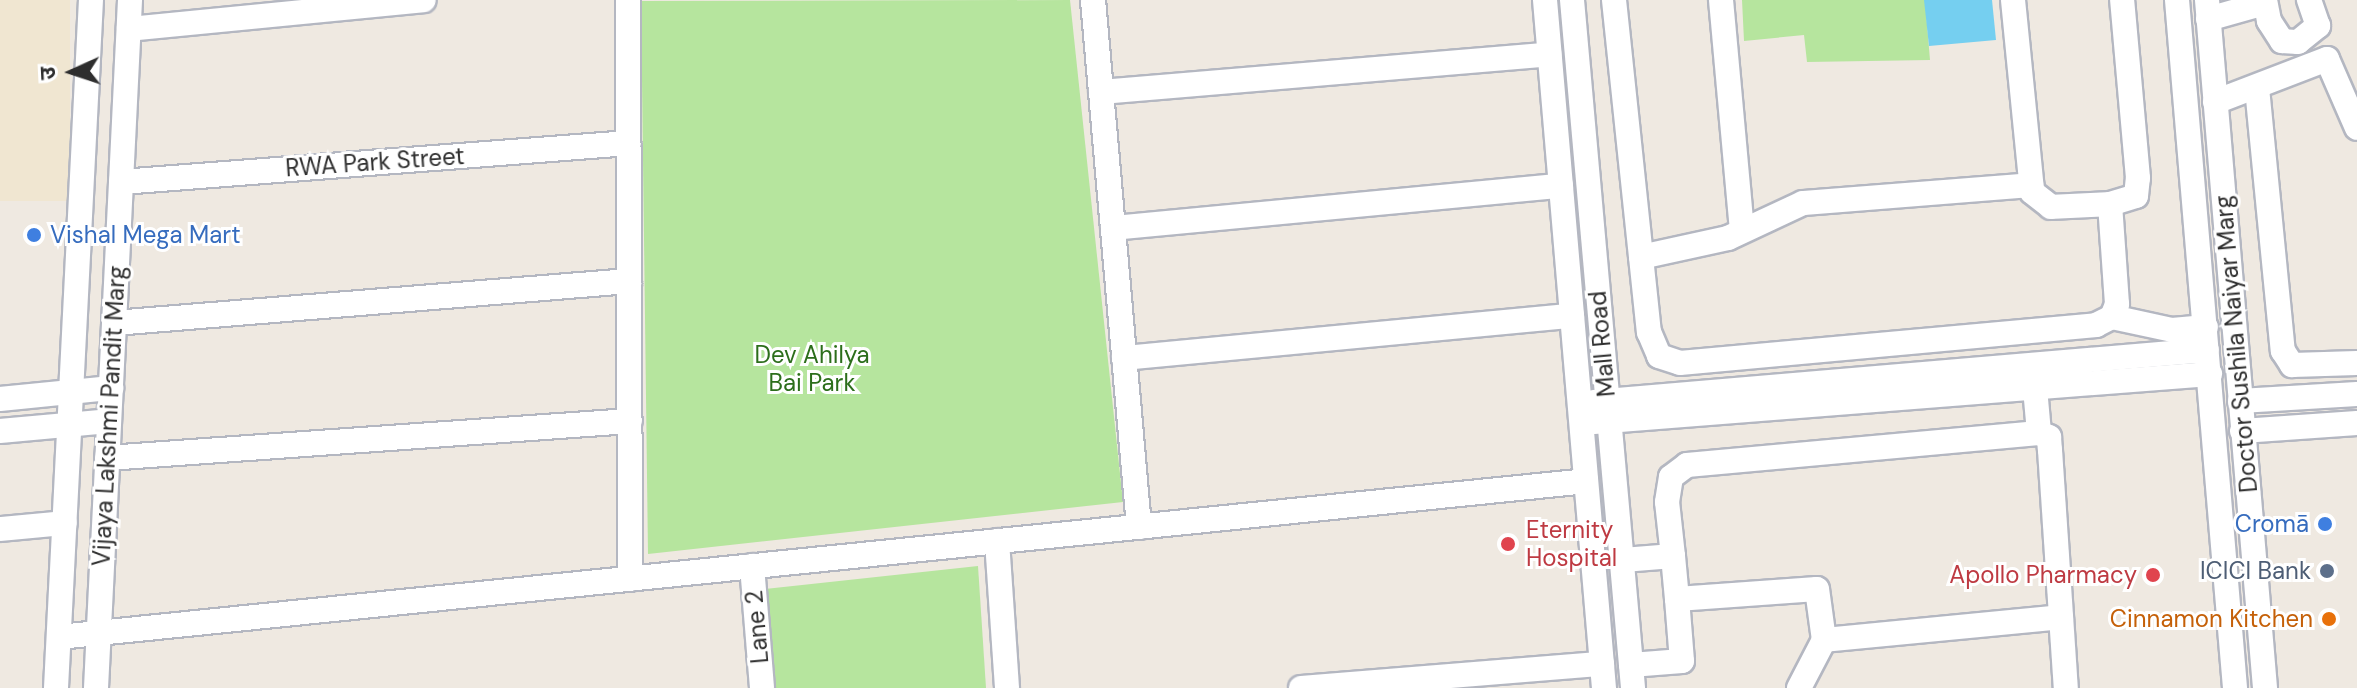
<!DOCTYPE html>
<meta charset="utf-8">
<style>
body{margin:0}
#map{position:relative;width:2357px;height:688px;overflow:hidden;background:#efe9e1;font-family:"DM Sans","Noto Sans Devanagari",sans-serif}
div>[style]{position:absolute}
.education>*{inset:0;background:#f0e6d1;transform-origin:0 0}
.green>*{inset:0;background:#b6e59e}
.water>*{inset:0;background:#75cff0}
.roads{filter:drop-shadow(2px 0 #b4b7c1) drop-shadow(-2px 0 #b4b7c1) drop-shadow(0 2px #b4b7c1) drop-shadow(0 -2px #b4b7c1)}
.minor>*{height:24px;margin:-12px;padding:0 12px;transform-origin:12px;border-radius:12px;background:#fff}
.dots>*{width:22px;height:22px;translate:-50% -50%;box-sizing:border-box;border:4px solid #fff;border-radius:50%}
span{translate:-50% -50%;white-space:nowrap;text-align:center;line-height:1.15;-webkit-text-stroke:6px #fff;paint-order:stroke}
.street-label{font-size:24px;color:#2e2e2e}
.shop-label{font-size:24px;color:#366cbe}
.left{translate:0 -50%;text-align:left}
.right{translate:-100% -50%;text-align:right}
.park-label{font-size:24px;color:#2c6e1b}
.health-label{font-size:24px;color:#be3a42}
.service-label{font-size:24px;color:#4e5e75}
.food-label{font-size:24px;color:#c56008}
.north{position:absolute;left:32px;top:32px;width:80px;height:80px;-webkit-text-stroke:6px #fff;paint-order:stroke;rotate:267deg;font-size:22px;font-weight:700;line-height:32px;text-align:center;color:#2e2e2e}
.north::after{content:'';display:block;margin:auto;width:28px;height:36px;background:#2e2e2e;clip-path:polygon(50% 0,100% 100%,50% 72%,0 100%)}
</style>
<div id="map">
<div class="education">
<i style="left:0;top:0;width:70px;height:201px"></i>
</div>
<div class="green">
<i style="clip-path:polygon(1070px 0,1123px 502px,648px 554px,641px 1px)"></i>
<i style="clip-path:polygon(1742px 0,1925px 0,1930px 60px,1807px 62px,1804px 35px,1744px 41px)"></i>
<i style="clip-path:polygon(978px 566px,986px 688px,772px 688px,765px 589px)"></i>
</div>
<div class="water">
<i style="clip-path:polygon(1924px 0,1992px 0,1996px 40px,1929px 46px)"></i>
</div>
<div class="roads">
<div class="minor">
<i style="left:628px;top:0;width:579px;rotate:89.8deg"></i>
<i style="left:1093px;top:0;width:529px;rotate:85.01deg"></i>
<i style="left:1545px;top:0;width:691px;rotate:85.1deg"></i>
<i style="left:1572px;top:0;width:691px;rotate:84.93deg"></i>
<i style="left:1614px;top:0;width:334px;rotate:84deg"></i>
<i style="left:1649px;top:332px;width:26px;rotate:67deg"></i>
<i style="left:1659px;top:356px;width:22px;rotate:18deg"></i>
<i style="left:1680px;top:363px;width:418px;rotate:-5.2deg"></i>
<i style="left:2096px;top:325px;width:18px;rotate:-27deg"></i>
<i style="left:2112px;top:317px;width:14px;rotate:-69deg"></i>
<i style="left:2117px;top:304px;width:100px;rotate:-94deg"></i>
<i style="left:2110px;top:204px;width:27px;rotate:-17deg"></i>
<i style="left:2136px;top:196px;width:18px;rotate:-84deg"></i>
<i style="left:2138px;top:178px;width:179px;rotate:-95.1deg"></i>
<i style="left:1721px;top:0;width:231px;rotate:84.8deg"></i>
<i style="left:2013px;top:0;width:193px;rotate:84.3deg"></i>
<i style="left:2032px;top:192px;width:24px;rotate:38deg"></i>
<i style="left:2051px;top:207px;width:59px;rotate:-2.9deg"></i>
<i style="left:2177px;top:0;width:690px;rotate:85.18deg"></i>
<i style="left:2207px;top:0;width:690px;rotate:85.18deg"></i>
<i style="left:2265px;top:0;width:21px;rotate:79deg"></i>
<i style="left:2269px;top:21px;width:24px;rotate:57deg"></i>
<i style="left:2282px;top:41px;width:16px;rotate:4deg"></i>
<i style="left:2298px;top:42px;width:26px;rotate:-39deg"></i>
<i style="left:2318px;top:26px;width:28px;rotate:-109deg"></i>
<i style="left:2208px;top:19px;width:59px;rotate:-15.7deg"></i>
<i style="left:129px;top:29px;width:296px;rotate:-5.6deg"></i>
<i style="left:2257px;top:88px;width:264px;rotate:84.4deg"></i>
<i style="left:2283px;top:351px;width:17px;rotate:57deg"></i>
<i style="left:2292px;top:365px;width:65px;rotate:-1.8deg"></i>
<i style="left:1101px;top:92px;width:450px;rotate:-4.8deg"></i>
<i style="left:2215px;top:102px;width:120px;rotate:-21deg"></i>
<i style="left:2327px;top:59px;width:75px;rotate:66.5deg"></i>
<i style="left:121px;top:182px;width:509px;rotate:-4.39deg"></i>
<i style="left:1113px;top:228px;width:450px;rotate:-5.4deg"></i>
<i style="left:1641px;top:257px;width:89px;rotate:-12.3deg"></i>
<i style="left:1728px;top:238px;width:83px;rotate:-25deg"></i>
<i style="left:1803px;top:203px;width:229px;rotate:-4.5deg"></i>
<i style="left:2112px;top:317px;width:61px;rotate:12.2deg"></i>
<i style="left:2172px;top:330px;width:34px;rotate:-5deg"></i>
<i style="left:114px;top:323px;width:517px;rotate:-4.66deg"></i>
<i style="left:1124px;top:358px;width:450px;rotate:-5.4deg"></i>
<i style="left:2035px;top:388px;width:45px;rotate:84.9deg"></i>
<i style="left:0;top:399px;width:112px;rotate:-5.7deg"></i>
<i style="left:2240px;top:401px;width:117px;rotate:-3.4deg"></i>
<i style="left:1594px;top:402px;width:615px;rotate:-4.85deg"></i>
<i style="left:1594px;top:422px;width:618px;rotate:-4.46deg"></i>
<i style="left:0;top:431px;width:109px;rotate:-5.2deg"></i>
<i style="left:2242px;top:431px;width:115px;rotate:-4deg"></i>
<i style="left:107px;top:458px;width:524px;rotate:-4.05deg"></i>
<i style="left:0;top:529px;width:65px;rotate:-5.3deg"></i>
<i style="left:997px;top:541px;width:147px;rotate:86.1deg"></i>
<i style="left:1673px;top:556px;width:43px;rotate:84.7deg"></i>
<i style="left:1677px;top:599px;width:140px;rotate:-4.1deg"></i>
<i style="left:1817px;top:589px;width:51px;rotate:82.2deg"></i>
<i style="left:1623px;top:560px;width:50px;rotate:-4.6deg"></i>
<i style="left:1673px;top:556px;width:54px;rotate:-96.3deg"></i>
<i style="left:1667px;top:502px;width:25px;rotate:-81deg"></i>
<i style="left:1671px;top:477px;width:20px;rotate:-37deg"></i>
<i style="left:1687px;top:465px;width:353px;rotate:-5.2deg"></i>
<i style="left:2039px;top:433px;width:11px;rotate:22deg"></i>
<i style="left:2049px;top:437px;width:13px;rotate:86deg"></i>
<i style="left:2050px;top:450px;width:239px;rotate:86.2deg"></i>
<i style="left:752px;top:566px;width:122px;rotate:85.3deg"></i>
<i style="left:59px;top:637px;width:1535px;rotate:-5.83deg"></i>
<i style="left:1631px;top:665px;width:51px;rotate:-4.5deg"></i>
<i style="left:1682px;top:661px;width:62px;rotate:-94.6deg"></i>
<i style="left:56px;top:688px;width:689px;rotate:-87.09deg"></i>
<i style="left:96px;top:688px;width:689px;rotate:-87.17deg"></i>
<i style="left:1301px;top:688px;width:302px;rotate:-4.6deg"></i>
<i style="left:1799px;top:688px;width:54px;rotate:-62.5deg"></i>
<i style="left:1824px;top:640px;width:238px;rotate:-5.5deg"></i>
</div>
</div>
<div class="dots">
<i style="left:34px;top:235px;background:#3f7fe0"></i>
<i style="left:2325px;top:524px;background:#3f7fe0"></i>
<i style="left:1508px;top:544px;background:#e0444e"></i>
<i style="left:2327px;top:571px;background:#5c6f8a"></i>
<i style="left:2153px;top:575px;background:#e0444e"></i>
<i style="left:2329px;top:619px;background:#e8710a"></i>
</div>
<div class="street-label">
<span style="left:375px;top:162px;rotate:-4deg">RWA Park Street</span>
<span style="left:1602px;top:344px;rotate:-95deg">Mall Road</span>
<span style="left:2236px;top:344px;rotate:-95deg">Doctor Sushila Naiyar Marg</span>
<span style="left:109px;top:416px;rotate:-87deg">Vijaya Lakshmi Pandit Marg</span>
<span style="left:757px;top:627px;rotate:-95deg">Lane 2</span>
</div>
<div class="shop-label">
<span class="left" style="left:50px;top:235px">Vishal Mega Mart</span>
<span class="right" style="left:2309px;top:524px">Cromā</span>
</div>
<div class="park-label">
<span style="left:812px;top:369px">Dev Ahilya<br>Bai Park</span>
</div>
<div class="health-label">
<span class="left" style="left:1526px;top:544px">Eternity<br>Hospital</span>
<span class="right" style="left:2137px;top:575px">Apollo Pharmacy</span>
</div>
<div class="service-label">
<span class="right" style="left:2311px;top:571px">ICICI Bank</span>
</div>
<div class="food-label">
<span class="right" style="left:2313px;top:619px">Cinnamon Kitchen</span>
</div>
<div class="north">उ</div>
</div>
